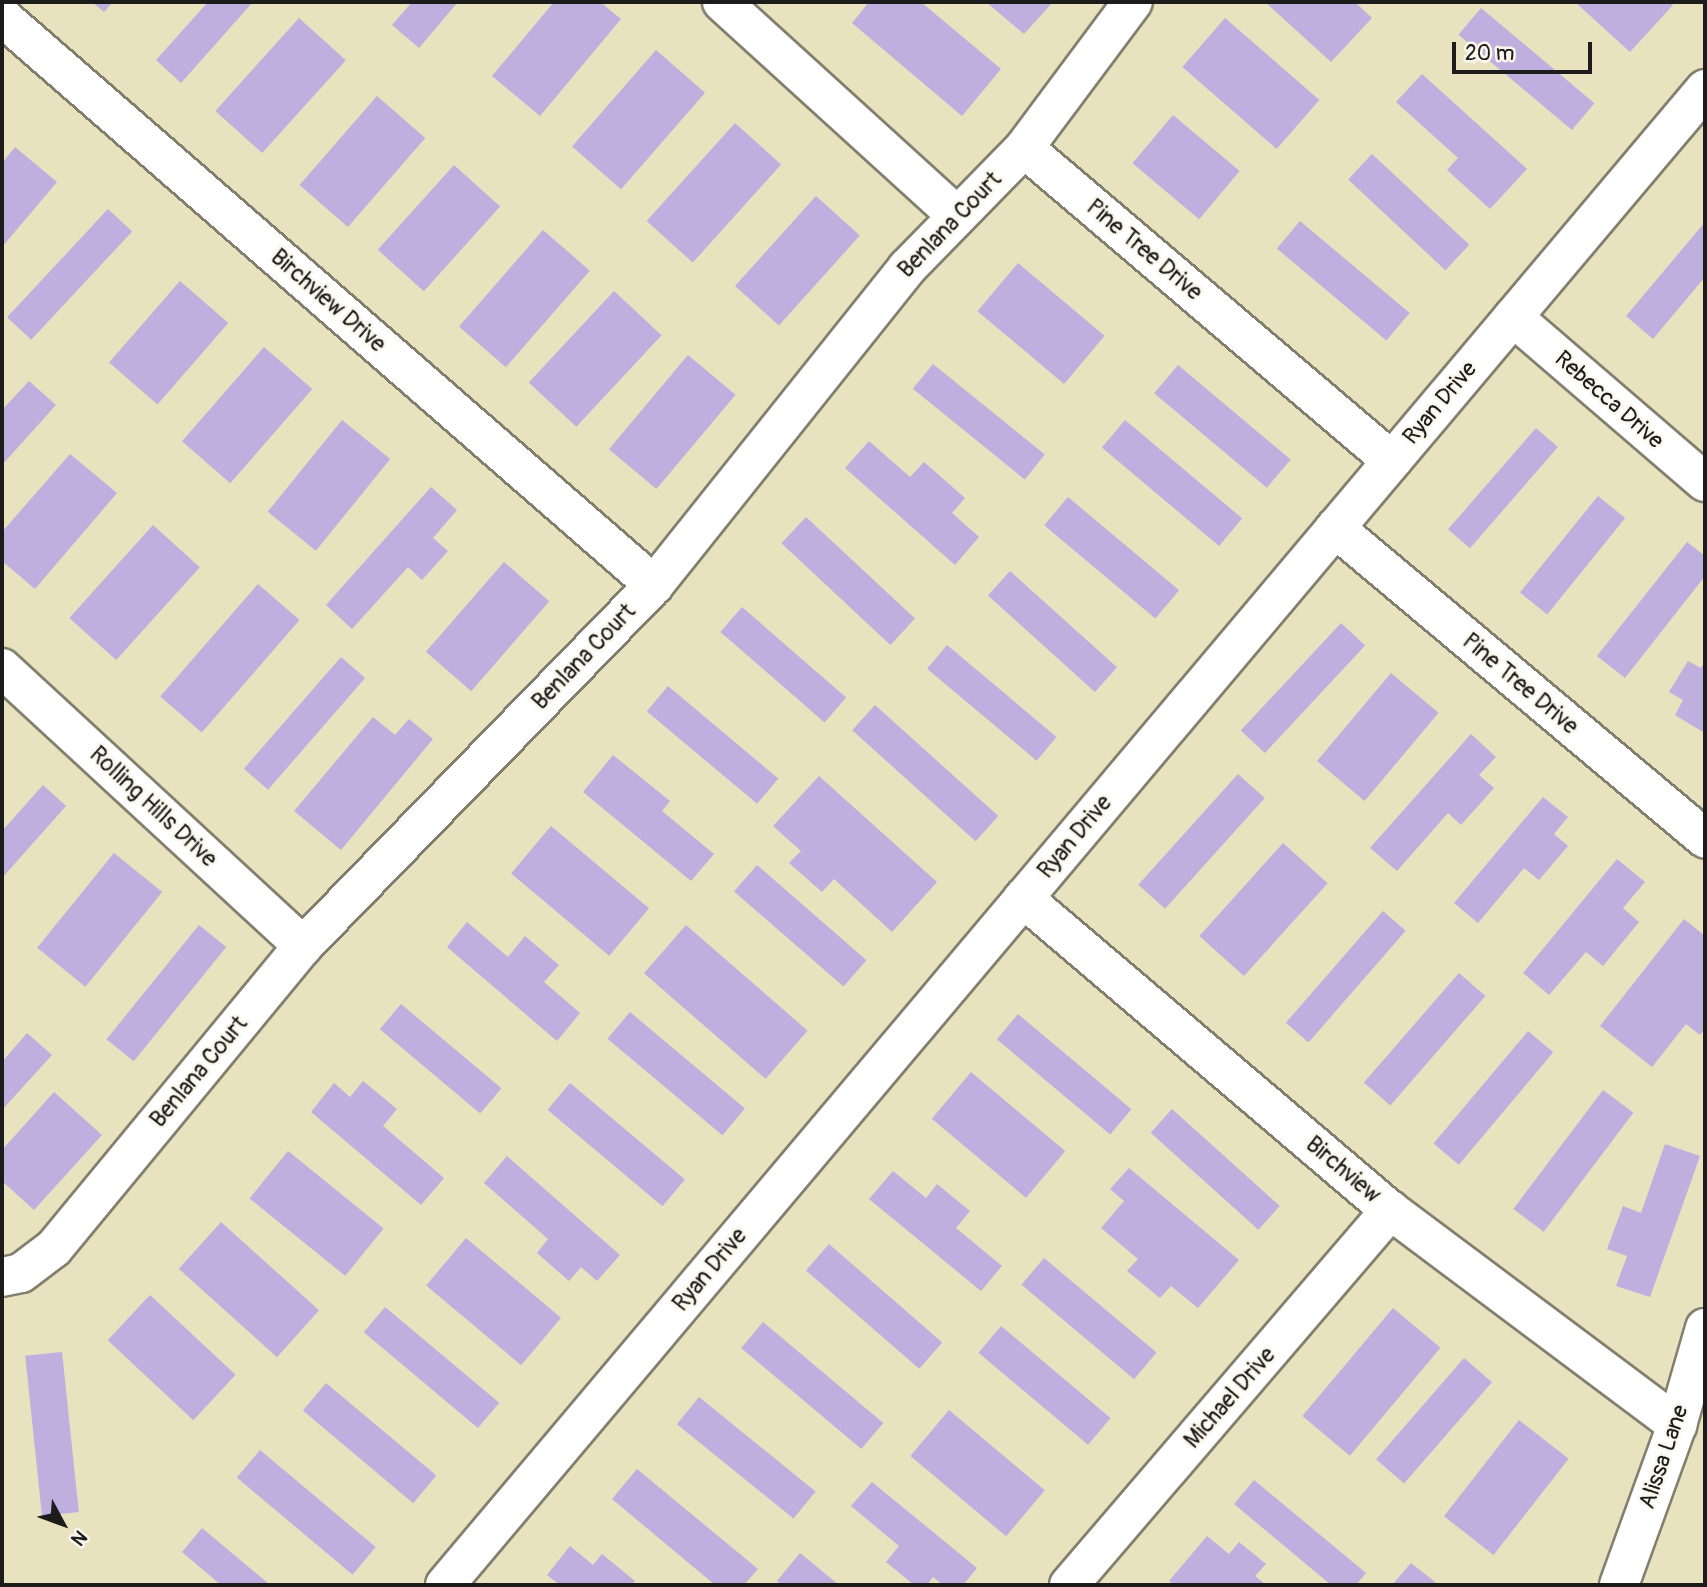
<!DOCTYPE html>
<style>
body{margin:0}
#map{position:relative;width:1707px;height:1587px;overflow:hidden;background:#e8e2bf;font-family:Pangolin,sans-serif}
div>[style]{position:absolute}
.building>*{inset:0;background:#beafde;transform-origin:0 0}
.roads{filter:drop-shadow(2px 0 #827f6e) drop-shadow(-2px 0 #827f6e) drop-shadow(0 2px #827f6e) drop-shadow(0 -2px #827f6e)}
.minor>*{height:38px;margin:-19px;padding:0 19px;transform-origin:19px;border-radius:19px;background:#fff}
span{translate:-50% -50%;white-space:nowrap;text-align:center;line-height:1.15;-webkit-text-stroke:5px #fbf7ec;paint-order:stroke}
.street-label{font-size:23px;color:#1c1c1c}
.frame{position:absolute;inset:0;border:4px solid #1c1c1c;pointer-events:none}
.north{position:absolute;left:28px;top:1489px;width:70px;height:70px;-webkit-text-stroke:5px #fbf7ec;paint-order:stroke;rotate:131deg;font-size:19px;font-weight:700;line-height:28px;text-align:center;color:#1c1c1c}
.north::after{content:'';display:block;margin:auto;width:24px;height:32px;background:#1c1c1c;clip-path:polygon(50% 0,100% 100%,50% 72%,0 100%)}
.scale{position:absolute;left:1452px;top:42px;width:140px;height:32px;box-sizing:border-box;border:4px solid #1c1c1c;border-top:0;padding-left:9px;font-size:21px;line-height:24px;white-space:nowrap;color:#1c1c1c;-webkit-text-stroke:5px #fbf7ec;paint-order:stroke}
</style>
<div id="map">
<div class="building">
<i style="clip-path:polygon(92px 2px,113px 2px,104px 12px)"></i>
<i style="clip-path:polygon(208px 2px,253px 2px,181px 83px,156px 60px)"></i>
<i style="clip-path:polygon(412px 2px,458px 2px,419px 48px,392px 25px)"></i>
<i style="clip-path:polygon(554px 2px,600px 2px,621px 19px,540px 116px,492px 76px)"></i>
<i style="clip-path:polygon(869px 2px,921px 2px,1001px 69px,962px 116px,852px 23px)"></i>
<i style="clip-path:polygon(986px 2px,1053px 2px,1024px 34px)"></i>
<i style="clip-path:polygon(1265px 2px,1355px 2px,1372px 18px,1331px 62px)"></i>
<i style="clip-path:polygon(1575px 2px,1670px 2px,1673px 5px,1630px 52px)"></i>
<i style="left:1481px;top:8px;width:148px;height:35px;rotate:40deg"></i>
<i style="left:299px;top:18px;width:63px;height:125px;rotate:42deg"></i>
<i style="left:1225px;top:18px;width:125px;height:65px;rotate:41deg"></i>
<i style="left:656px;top:50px;width:65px;height:128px;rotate:41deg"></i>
<i style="clip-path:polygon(1422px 74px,1527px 169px,1490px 209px,1447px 170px,1458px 158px,1396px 102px)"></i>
<i style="left:377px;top:96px;width:64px;height:118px;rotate:41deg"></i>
<i style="left:1173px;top:115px;width:87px;height:63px;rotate:40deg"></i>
<i style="left:735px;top:123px;width:62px;height:132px;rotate:42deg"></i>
<i style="clip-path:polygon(15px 147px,57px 182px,2px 247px,2px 163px)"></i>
<i style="left:1372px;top:154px;width:133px;height:35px;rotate:43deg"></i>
<i style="left:454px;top:165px;width:62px;height:114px;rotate:42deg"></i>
<i style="left:816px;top:196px;width:59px;height:121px;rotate:42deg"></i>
<i style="left:108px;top:209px;width:33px;height:148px;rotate:43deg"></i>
<i style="left:1300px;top:221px;width:143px;height:36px;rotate:40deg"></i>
<i style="clip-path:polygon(1705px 222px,1705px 277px,1653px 339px,1626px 316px)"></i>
<i style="left:543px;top:230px;width:62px;height:128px;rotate:41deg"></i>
<i style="left:1018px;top:263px;width:113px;height:63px;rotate:40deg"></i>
<i style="left:180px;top:281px;width:64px;height:108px;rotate:41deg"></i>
<i style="left:614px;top:291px;width:65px;height:125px;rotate:43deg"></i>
<i style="left:264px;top:347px;width:64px;height:125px;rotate:41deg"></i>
<i style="left:688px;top:355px;width:62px;height:123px;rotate:40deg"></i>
<i style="left:933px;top:364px;width:144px;height:32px;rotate:39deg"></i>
<i style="left:1178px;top:365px;width:147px;height:37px;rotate:40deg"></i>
<i style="clip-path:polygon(29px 381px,56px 405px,2px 465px,2px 410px)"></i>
<i style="left:342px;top:420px;width:62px;height:118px;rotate:39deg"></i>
<i style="left:1125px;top:420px;width:153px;height:36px;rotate:40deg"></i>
<i style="left:1536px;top:428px;width:29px;height:134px;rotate:41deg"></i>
<i style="clip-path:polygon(869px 441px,910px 477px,924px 462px,965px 498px,952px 513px,979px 537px,955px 565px,845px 468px)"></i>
<i style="clip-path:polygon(70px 454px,117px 493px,35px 589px,2px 561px,2px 532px)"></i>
<i style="clip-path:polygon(431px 487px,457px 510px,433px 538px,448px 551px,422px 580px,408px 567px,352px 629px,326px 605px)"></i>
<i style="left:1598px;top:496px;width:35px;height:124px;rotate:39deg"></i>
<i style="left:1068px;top:497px;width:145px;height:37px;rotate:40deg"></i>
<i style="left:806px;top:517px;width:149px;height:36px;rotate:43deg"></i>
<i style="left:153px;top:525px;width:63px;height:125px;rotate:42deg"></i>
<i style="clip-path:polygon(1687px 542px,1705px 556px,1705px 576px,1625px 678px,1597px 656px)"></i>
<i style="left:504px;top:562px;width:60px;height:119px;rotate:41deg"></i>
<i style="left:1010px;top:571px;width:144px;height:33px;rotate:42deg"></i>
<i style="left:258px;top:584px;width:55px;height:149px;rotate:41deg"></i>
<i style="left:742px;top:607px;width:138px;height:33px;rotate:41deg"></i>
<i style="left:1341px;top:623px;width:33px;height:147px;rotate:43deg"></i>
<i style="left:947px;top:645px;width:143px;height:31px;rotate:40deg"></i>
<i style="left:341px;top:657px;width:32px;height:148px;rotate:41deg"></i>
<i style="clip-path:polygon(1688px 661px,1701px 668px,1705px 661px,1703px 732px,1675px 715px,1683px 700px,1669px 692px)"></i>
<i style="left:1391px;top:673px;width:62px;height:115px;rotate:40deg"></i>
<i style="left:668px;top:686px;width:144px;height:33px;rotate:40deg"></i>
<i style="left:875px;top:705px;width:166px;height:34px;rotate:42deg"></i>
<i style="clip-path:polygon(373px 717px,395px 735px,409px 719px,433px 739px,341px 850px,294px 811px)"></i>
<i style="clip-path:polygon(1471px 734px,1496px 757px,1479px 775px,1494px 788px,1461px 825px,1448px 813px,1397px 871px,1370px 848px)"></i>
<i style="clip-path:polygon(613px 755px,670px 801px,662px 811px,714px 854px,691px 881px,583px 792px)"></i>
<i style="left:1238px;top:774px;width:36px;height:149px;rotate:42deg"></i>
<i style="clip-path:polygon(819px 776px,937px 882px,892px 932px,834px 879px,822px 892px,789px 863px,801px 851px,773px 826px)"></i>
<i style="clip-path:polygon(43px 785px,66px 806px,2px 878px,2px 831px)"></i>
<i style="clip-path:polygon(1543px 797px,1568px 817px,1554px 834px,1568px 846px,1539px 880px,1524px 868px,1478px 923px,1454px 903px)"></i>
<i style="left:551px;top:826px;width:128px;height:62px;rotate:40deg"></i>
<i style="left:1283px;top:843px;width:60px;height:125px;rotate:42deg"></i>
<i style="left:114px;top:853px;width:62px;height:122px;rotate:39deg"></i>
<i style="clip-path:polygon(1617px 859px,1645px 882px,1623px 908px,1639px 922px,1603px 966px,1586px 952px,1549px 995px,1523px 973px)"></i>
<i style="left:757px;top:865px;width:145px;height:35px;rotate:41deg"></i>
<i style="left:1383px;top:911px;width:30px;height:148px;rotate:41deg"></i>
<i style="clip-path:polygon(1684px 919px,1705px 936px,1705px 1028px,1700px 1035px,1686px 1024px,1652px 1067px,1600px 1026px)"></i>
<i style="clip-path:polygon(467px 922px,508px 957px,525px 936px,559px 965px,544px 982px,580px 1013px,557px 1041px,447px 947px)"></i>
<i style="left:199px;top:925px;width:35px;height:147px;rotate:39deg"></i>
<i style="left:686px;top:925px;width:161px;height:64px;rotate:41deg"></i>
<i style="left:1459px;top:973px;width:35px;height:145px;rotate:41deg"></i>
<i style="left:401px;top:1004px;width:131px;height:33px;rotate:40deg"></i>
<i style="left:630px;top:1012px;width:150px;height:35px;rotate:40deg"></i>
<i style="left:1018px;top:1014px;width:148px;height:33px;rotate:40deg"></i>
<i style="left:1528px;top:1031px;width:33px;height:147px;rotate:40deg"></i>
<i style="clip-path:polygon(27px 1033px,52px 1055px,2px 1110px,2px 1062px)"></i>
<i style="left:971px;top:1072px;width:123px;height:61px;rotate:40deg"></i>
<i style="clip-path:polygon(363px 1081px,397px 1109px,383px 1126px,444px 1178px,421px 1205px,311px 1112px,334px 1083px,350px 1097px)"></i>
<i style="left:570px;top:1083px;width:150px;height:35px;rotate:40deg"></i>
<i style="left:1603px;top:1090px;width:38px;height:149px;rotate:37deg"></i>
<i style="clip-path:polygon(54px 1092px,102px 1135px,34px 1210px,2px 1181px,2px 1150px)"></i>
<i style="left:1172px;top:1109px;width:145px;height:32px;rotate:42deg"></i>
<i style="clip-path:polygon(1665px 1144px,1700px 1156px,1650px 1297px,1616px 1286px,1627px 1256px,1607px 1249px,1623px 1206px,1641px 1213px)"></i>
<i style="left:288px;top:1151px;width:123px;height:61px;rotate:39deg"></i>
<i style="clip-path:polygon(507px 1156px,620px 1255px,597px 1281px,581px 1267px,569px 1281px,537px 1253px,548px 1239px,484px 1183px)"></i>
<i style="clip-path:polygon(1129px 1168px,1239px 1260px,1198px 1308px,1171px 1286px,1160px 1298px,1127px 1271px,1138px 1259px,1101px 1228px,1124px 1201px,1110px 1189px)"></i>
<i style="clip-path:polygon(893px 1171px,926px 1198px,937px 1184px,970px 1211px,956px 1228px,1002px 1266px,981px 1291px,869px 1199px)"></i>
<i style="left:221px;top:1222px;width:132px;height:63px;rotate:42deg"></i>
<i style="left:466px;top:1238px;width:124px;height:62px;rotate:40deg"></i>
<i style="left:829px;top:1244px;width:150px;height:35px;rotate:41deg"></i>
<i style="left:1044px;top:1258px;width:147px;height:35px;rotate:40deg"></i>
<i style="left:150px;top:1295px;width:117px;height:62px;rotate:43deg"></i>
<i style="left:385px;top:1307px;width:149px;height:33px;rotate:40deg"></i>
<i style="left:1393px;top:1308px;width:62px;height:141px;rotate:40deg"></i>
<i style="left:763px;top:1322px;width:157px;height:34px;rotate:40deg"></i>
<i style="left:1001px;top:1326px;width:143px;height:35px;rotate:40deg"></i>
<i style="left:62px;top:1352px;width:161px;height:37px;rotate:84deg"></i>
<i style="left:1464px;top:1358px;width:37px;height:134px;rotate:41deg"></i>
<i style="left:326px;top:1383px;width:144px;height:36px;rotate:40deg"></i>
<i style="left:699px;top:1397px;width:150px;height:35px;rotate:39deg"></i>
<i style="left:949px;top:1410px;width:125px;height:60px;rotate:40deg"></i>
<i style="left:1519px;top:1420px;width:63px;height:122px;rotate:38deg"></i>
<i style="left:260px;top:1450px;width:151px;height:36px;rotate:40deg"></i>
<i style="clip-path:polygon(637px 1469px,758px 1569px,744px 1585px,715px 1585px,612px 1499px)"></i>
<i style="clip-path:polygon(1254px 1480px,1366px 1573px,1356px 1585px,1331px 1585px,1234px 1504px)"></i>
<i style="clip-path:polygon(872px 1482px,977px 1568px,963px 1585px,943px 1585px,933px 1577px,927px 1585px,914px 1585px,886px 1562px,899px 1546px,851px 1506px)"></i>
<i style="clip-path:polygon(202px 1528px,270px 1585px,221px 1585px,182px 1552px)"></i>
<i style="clip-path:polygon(1207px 1536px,1229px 1554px,1239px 1542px,1266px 1564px,1255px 1576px,1266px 1585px,1175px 1585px,1169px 1581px)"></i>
<i style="clip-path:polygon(570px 1546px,593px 1565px,602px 1554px,635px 1581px,632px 1585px,560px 1585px,547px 1575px)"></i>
<i style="clip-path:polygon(800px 1553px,839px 1585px,782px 1585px,777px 1581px)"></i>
<i style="clip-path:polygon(1411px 1563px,1439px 1585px,1392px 1585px)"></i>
</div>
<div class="roads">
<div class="minor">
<i style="left:722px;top:2px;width:318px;rotate:42.3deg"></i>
<i style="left:2px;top:17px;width:865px;rotate:41.06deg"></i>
<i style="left:1024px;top:148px;width:483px;rotate:40.4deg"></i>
<i style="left:1513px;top:317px;width:253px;rotate:40.7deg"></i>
<i style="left:1335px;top:528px;width:483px;rotate:40deg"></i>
<i style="left:2px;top:668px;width:410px;rotate:42.7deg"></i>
<i style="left:1023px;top:898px;width:482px;rotate:40.4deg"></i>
<i style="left:1390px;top:1210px;width:359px;rotate:36.8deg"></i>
<i style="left:2px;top:1277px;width:19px;rotate:-12deg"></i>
<i style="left:21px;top:1273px;width:41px;rotate:-37.1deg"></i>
<i style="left:54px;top:1248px;width:391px;rotate:-50.5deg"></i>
<i style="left:303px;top:946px;width:504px;rotate:-45.8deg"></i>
<i style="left:654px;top:585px;width:406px;rotate:-51.4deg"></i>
<i style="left:907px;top:268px;width:168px;rotate:-45.7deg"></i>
<i style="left:1024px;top:148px;width:182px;rotate:-53.3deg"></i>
<i style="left:445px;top:1585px;width:1956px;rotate:-49.89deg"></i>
<i style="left:1069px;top:1585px;width:494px;rotate:-49.4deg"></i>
<i style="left:1619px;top:1585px;width:170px;rotate:-70.1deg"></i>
<i style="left:1677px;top:1425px;width:101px;rotate:-73.9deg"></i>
</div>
</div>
<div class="street-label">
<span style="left:950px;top:225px;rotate:-46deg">Benlana Court</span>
<span style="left:1144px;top:250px;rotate:40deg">Pine Tree Drive</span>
<span style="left:328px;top:301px;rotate:41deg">Birchview Drive</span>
<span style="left:1609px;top:400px;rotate:41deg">Rebecca Drive</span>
<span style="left:1440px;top:403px;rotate:-50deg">Ryan Drive</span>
<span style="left:584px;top:657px;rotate:-46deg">Benlana Court</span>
<span style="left:1520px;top:684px;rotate:40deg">Pine Tree Drive</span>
<span style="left:153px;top:807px;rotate:43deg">Rolling Hills Drive</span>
<span style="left:1075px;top:837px;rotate:-50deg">Ryan Drive</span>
<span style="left:199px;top:1072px;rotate:-50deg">Benlana Court</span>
<span style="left:1343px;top:1170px;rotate:40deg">Birchview</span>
<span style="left:710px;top:1270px;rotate:-50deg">Ryan Drive</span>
<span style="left:1230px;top:1398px;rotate:-49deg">Michael Drive</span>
<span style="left:1664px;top:1457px;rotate:-71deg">Alissa Lane</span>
</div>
<div class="frame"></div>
<div class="north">N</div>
<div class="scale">20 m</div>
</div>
